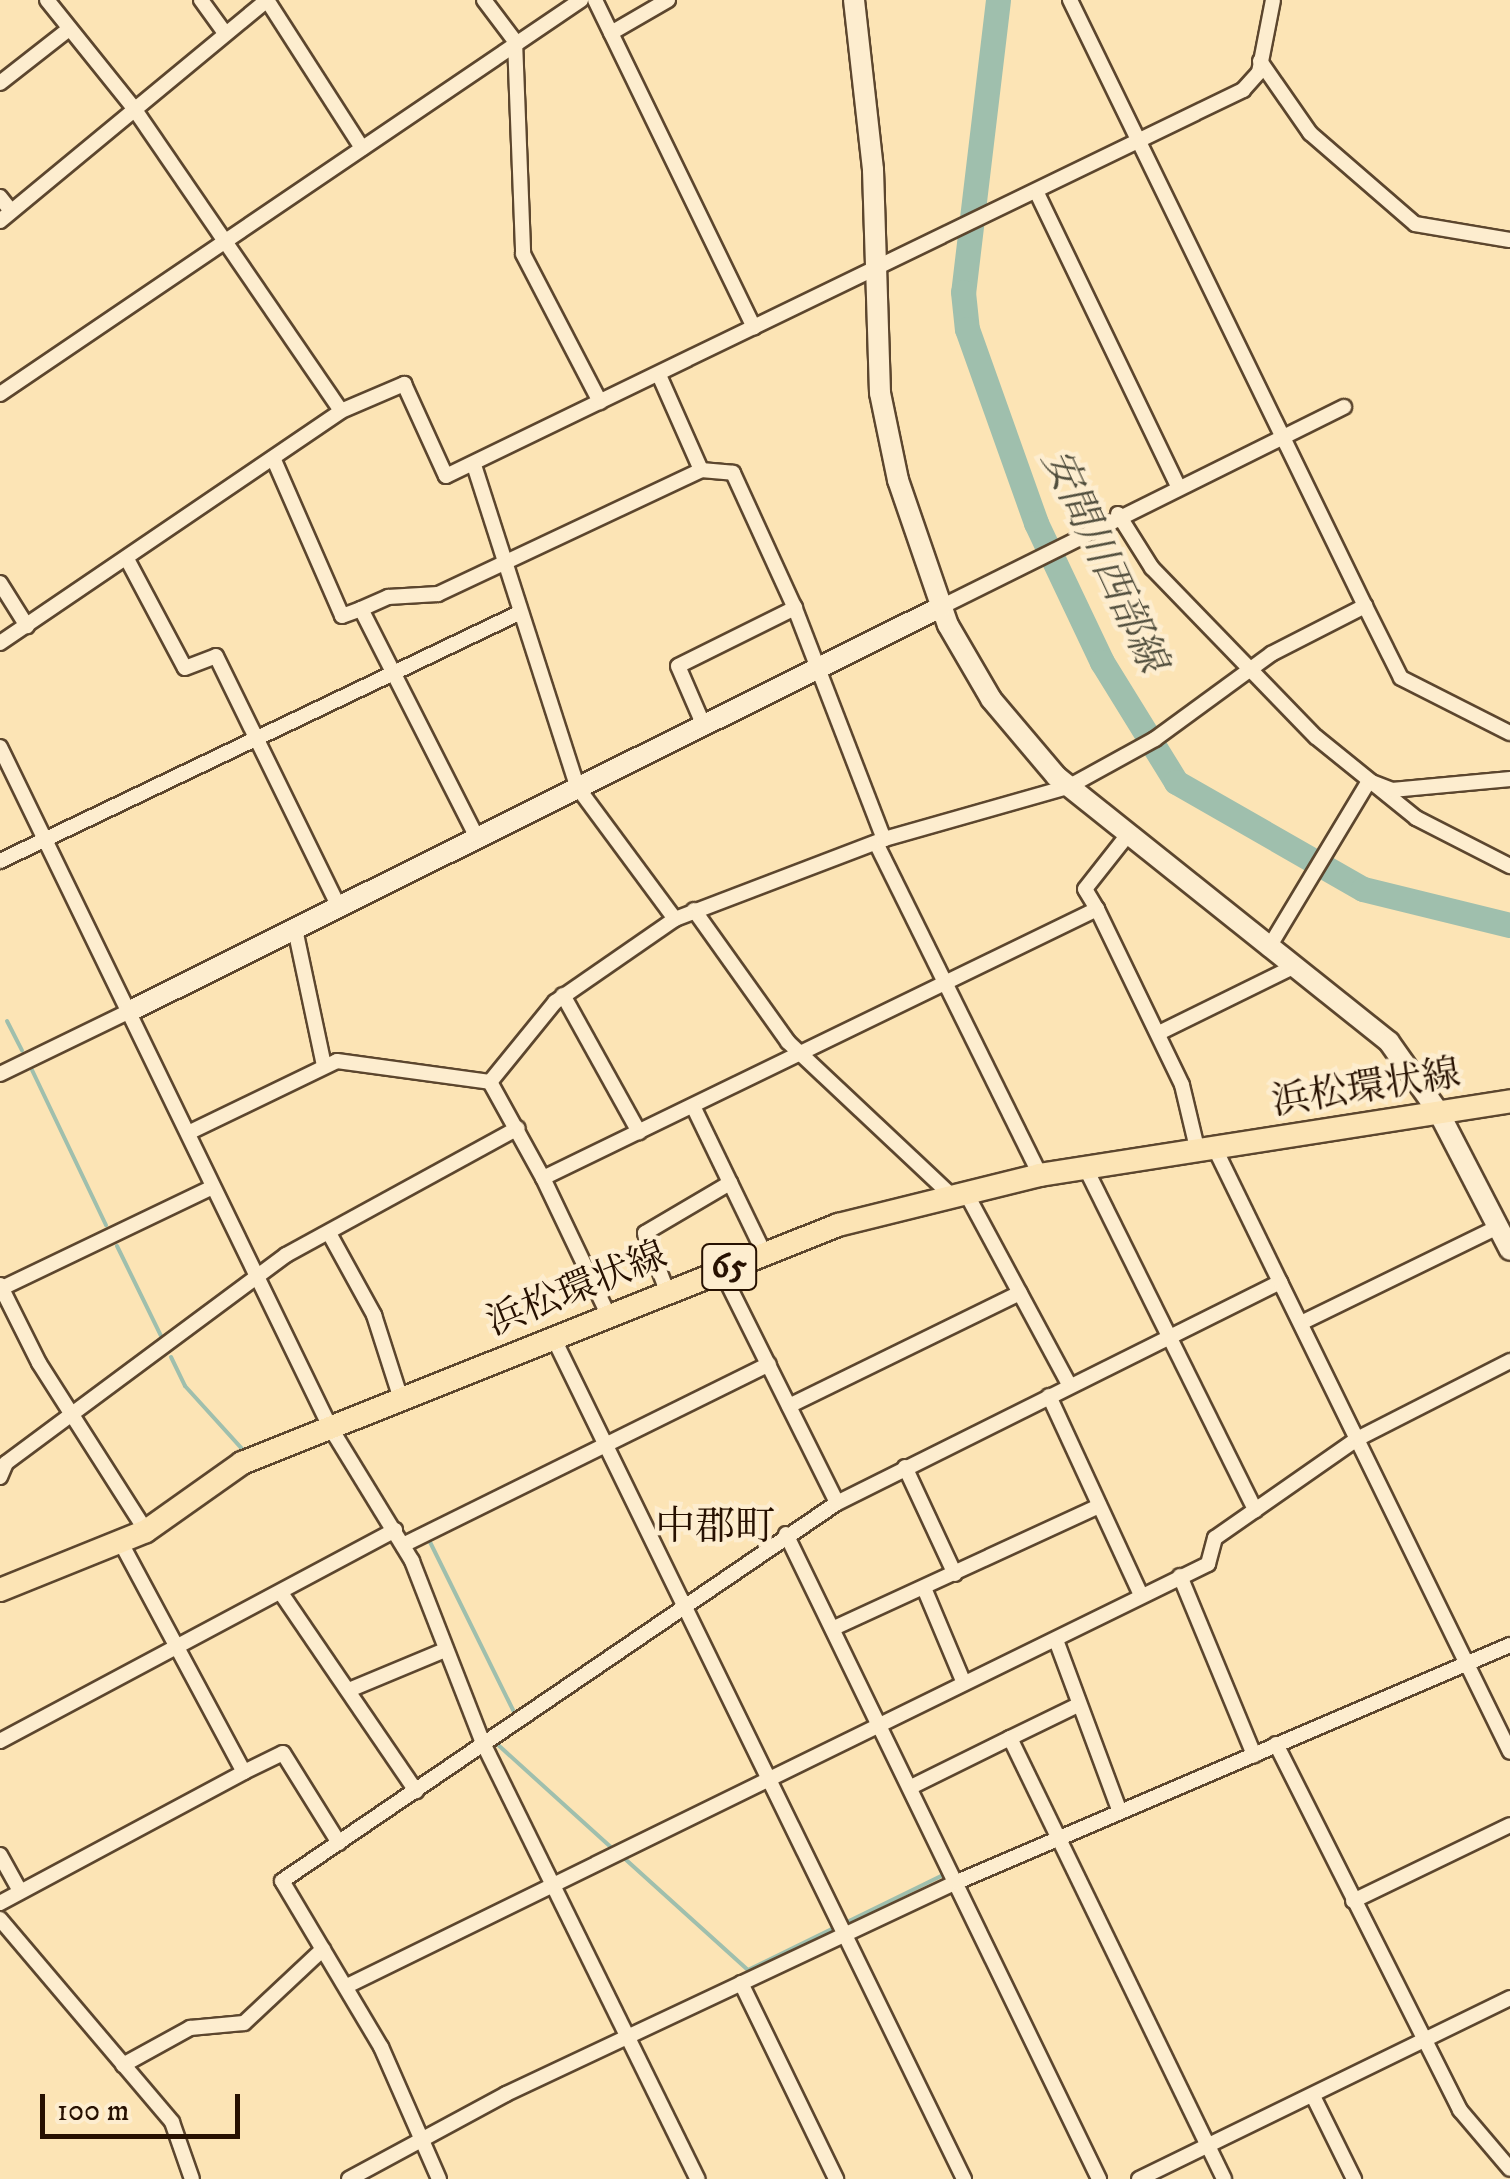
<!DOCTYPE html>
<meta charset="utf-8">
<style>
body{margin:0}
#map{position:relative;width:1510px;height:2179px;overflow:hidden;background:#fce4b5;font-family:"IM FELL DW Pica","Noto Serif JP",serif}
div>[style]{position:absolute}
.stream>*{height:4px;margin:-2px;padding:0 2px;transform-origin:2px;border-radius:2px;background:#9fbfad}
.river>*{height:25px;margin:-12.5px;padding:0 12.5px;transform-origin:12.5px;border-radius:12.5px;background:#9fbfad}
.roads{filter:drop-shadow(2px 0 #5c462e) drop-shadow(-2px 0 #5c462e) drop-shadow(0 2px #5c462e) drop-shadow(0 -2px #5c462e)}
.street>*{height:14px;margin:-7px;padding:0 7px;transform-origin:7px;border-radius:7px;background:#fdedcf}
.secondary>*{height:20px;margin:-10px;padding:0 10px;transform-origin:10px;border-radius:10px;background:#fdedcf}
.primary>*{height:22px;margin:-11px;padding:0 11px;transform-origin:11px;border-radius:11px;background:#fce4b5}
span{translate:-50% -50%;white-space:nowrap;text-align:center;line-height:1.15;-webkit-text-stroke:9px #fdedcf;paint-order:stroke}
.shield-label span{padding:2px 8px;background:#fdedcf;border:2px solid;border-radius:8px;-webkit-text-stroke-width:0}
.shield-label{font-size:35px;color:#271101;font-weight:700}
.street-label{font-size:38px;color:#271101}
.water-label{font-size:40px;color:#514e3d;font-style:italic}
.neighbourhood-label{font-size:40px;color:#271101}
.scale{position:absolute;left:40px;top:2094px;width:200px;height:45px;box-sizing:border-box;border:5px solid #271101;border-top:0;padding-left:12px;font-size:30px;line-height:35px;white-space:nowrap;color:#271101;-webkit-text-stroke:8px #fdedcf;paint-order:stroke}
</style>
<div id="map">
<div class="stream">
<i style="left:7px;top:1021px;width:33px;rotate:63deg"></i>
<i style="left:32px;top:1070px;width:172px;rotate:64.5deg"></i>
<i style="left:117px;top:1246px;width:100px;rotate:63.9deg"></i>
<i style="left:171px;top:1357px;width:32px;rotate:64deg"></i>
<i style="left:185px;top:1386px;width:86px;rotate:47.8deg"></i>
<i style="left:428px;top:1538px;width:196px;rotate:63.7deg"></i>
<i style="left:496px;top:1743px;width:156px;rotate:42.2deg"></i>
<i style="left:624px;top:1858px;width:167px;rotate:42.1deg"></i>
<i style="left:748px;top:1970px;width:96px;rotate:-26deg"></i>
<i style="left:847px;top:1922px;width:107px;rotate:-26.1deg"></i>
</div>
<div class="river">
<i style="left:998px;top:0;width:294px;rotate:96.8deg"></i>
<i style="left:963px;top:292px;width:37px;rotate:84deg"></i>
<i style="left:967px;top:329px;width:206px;rotate:70.4deg"></i>
<i style="left:1036px;top:523px;width:154px;rotate:64.6deg"></i>
<i style="left:1102px;top:662px;width:141px;rotate:58.3deg"></i>
<i style="left:1176px;top:782px;width:215px;rotate:29.8deg"></i>
<i style="left:1363px;top:889px;width:151px;rotate:13.8deg"></i>
</div>
<div class="roads">
<div class="street">
<i style="left:47px;top:0;width:137px;rotate:51.2deg"></i>
<i style="left:133px;top:107px;width:368px;rotate:55.6deg"></i>
<i style="left:341px;top:411px;width:69px;rotate:-23.2deg"></i>
<i style="left:404px;top:384px;width:101px;rotate:65.5deg"></i>
<i style="left:446px;top:476px;width:886px;rotate:-25.84deg"></i>
<i style="left:1243px;top:90px;width:24px;rotate:-48deg"></i>
<i style="left:1259px;top:72px;width:73px;rotate:-79deg"></i>
<i style="left:201px;top:0;width:39px;rotate:54deg"></i>
<i style="left:267px;top:0;width:176px;rotate:57.3deg"></i>
<i style="left:484px;top:0;width:51px;rotate:52.9deg"></i>
<i style="left:515px;top:41px;width:213px;rotate:87.8deg"></i>
<i style="left:523px;top:254px;width:167px;rotate:62.5deg"></i>
<i style="left:595px;top:0;width:364px;rotate:64.1deg"></i>
<i style="left:1070px;top:0;width:674px;rotate:64.04deg"></i>
<i style="left:611px;top:33px;width:66px;rotate:-30.1deg"></i>
<i style="left:1260px;top:61px;width:88px;rotate:55.2deg"></i>
<i style="left:1310px;top:133px;width:139px;rotate:40.9deg"></i>
<i style="left:1415px;top:224px;width:96px;rotate:9.6deg"></i>
<i style="left:0;top:83px;width:88px;rotate:-38deg"></i>
<i style="left:1036px;top:191px;width:327px;rotate:64.3deg"></i>
<i style="left:0;top:197px;width:18px;rotate:52deg"></i>
<i style="left:0;top:221px;width:347px;rotate:-39.6deg"></i>
<i style="left:659px;top:375px;width:104px;rotate:66.1deg"></i>
<i style="left:701px;top:470px;width:32px;rotate:5deg"></i>
<i style="left:733px;top:473px;width:146px;rotate:65.4deg"></i>
<i style="left:794px;top:606px;width:250px;rotate:68.9deg"></i>
<i style="left:0;top:394px;width:702px;rotate:-34.14deg"></i>
<i style="left:274px;top:460px;width:170px;rotate:66.4deg"></i>
<i style="left:342px;top:616px;width:20px;rotate:-20deg"></i>
<i style="left:361px;top:609px;width:257px;rotate:63.1deg"></i>
<i style="left:474px;top:465px;width:339px;rotate:72.2deg"></i>
<i style="left:578px;top:788px;width:163px;rotate:53.5deg"></i>
<i style="left:1118px;top:514px;width:64px;rotate:57.8deg"></i>
<i style="left:1152px;top:568px;width:235px;rotate:45.9deg"></i>
<i style="left:1316px;top:737px;width:129px;rotate:39deg"></i>
<i style="left:1416px;top:818px;width:106px;rotate:27.1deg"></i>
<i style="left:127px;top:559px;width:123px;rotate:62deg"></i>
<i style="left:185px;top:668px;width:33px;rotate:-21deg"></i>
<i style="left:216px;top:656px;width:280px;rotate:63.9deg"></i>
<i style="left:0;top:583px;width:51px;rotate:57.9deg"></i>
<i style="left:941px;top:607px;width:450px;rotate:-26.4deg"></i>
<i style="left:361px;top:609px;width:30px;rotate:-24deg"></i>
<i style="left:388px;top:597px;width:50px;rotate:-3.4deg"></i>
<i style="left:438px;top:594px;width:291px;rotate:-25.2deg"></i>
<i style="left:0;top:643px;width:412px;rotate:-34.2deg"></i>
<i style="left:704px;top:726px;width:65px;rotate:-113.4deg"></i>
<i style="left:678px;top:666px;width:131px;rotate:-26.4deg"></i>
<i style="left:0;top:747px;width:756px;rotate:64.11deg"></i>
<i style="left:330px;top:1427px;width:157px;rotate:58.5deg"></i>
<i style="left:412px;top:1561px;width:195px;rotate:68.7deg"></i>
<i style="left:483px;top:1743px;width:486px;rotate:63.8deg"></i>
<i style="left:876px;top:843px;width:370px;rotate:63.7deg"></i>
<i style="left:0;top:861px;width:575px;rotate:-25.54deg"></i>
<i style="left:1097px;top:909px;width:23px;rotate:-121deg"></i>
<i style="left:1085px;top:889px;width:66px;rotate:-51.7deg"></i>
<i style="left:694px;top:910px;width:162px;rotate:54.5deg"></i>
<i style="left:788px;top:1042px;width:224px;rotate:43.2deg"></i>
<i style="left:295px;top:929px;width:140px;rotate:78deg"></i>
<i style="left:1268px;top:949px;width:196px;rotate:-59deg"></i>
<i style="left:1369px;top:781px;width:25px;rotate:21deg"></i>
<i style="left:1392px;top:790px;width:119px;rotate:-5.3deg"></i>
<i style="left:563px;top:995px;width:157px;rotate:61deg"></i>
<i style="left:1159px;top:1033px;width:152px;rotate:-26.2deg"></i>
<i style="left:0;top:1074px;width:144px;rotate:-25.9deg"></i>
<i style="left:490px;top:1082px;width:110px;rotate:61.1deg"></i>
<i style="left:543px;top:1178px;width:616px;rotate:-25.9deg"></i>
<i style="left:1097px;top:909px;width:195px;rotate:64.2deg"></i>
<i style="left:1182px;top:1085px;width:69px;rotate:76.6deg"></i>
<i style="left:693px;top:1106px;width:163px;rotate:64.2deg"></i>
<i style="left:188px;top:1133px;width:165px;rotate:-25.8deg"></i>
<i style="left:337px;top:1061px;width:154px;rotate:7.8deg"></i>
<i style="left:490px;top:1082px;width:103px;rotate:-50.9deg"></i>
<i style="left:555px;top:1002px;width:146px;rotate:-34.7deg"></i>
<i style="left:675px;top:919px;width:224px;rotate:-20.9deg"></i>
<i style="left:884px;top:839px;width:191px;rotate:-15.8deg"></i>
<i style="left:1068px;top:787px;width:99px;rotate:-28.9deg"></i>
<i style="left:1155px;top:739px;width:144px;rotate:-36.2deg"></i>
<i style="left:1271px;top:654px;width:106px;rotate:-27.1deg"></i>
<i style="left:1365px;top:606px;width:80px;rotate:63.4deg"></i>
<i style="left:1401px;top:678px;width:122px;rotate:26.8deg"></i>
<i style="left:1086px;top:1169px;width:381px;rotate:63.6deg"></i>
<i style="left:543px;top:1178px;width:151px;rotate:64.5deg"></i>
<i style="left:966px;top:1193px;width:219px;rotate:61.7deg"></i>
<i style="left:329px;top:1233px;width:94px;rotate:61.2deg"></i>
<i style="left:374px;top:1315px;width:88px;rotate:72.2deg"></i>
<i style="left:721px;top:1270px;width:260px;rotate:63.5deg"></i>
<i style="left:1280px;top:1282px;width:523px;rotate:63.92deg"></i>
<i style="left:0;top:1285px;width:87px;rotate:63.4deg"></i>
<i style="left:39px;top:1363px;width:199px;rotate:57.5deg"></i>
<i style="left:0;top:1289px;width:236px;rotate:-25.6deg"></i>
<i style="left:667px;top:1291px;width:62px;rotate:-110.8deg"></i>
<i style="left:645px;top:1233px;width:99px;rotate:-30.5deg"></i>
<i style="left:1301px;top:1323px;width:219px;rotate:-26deg"></i>
<i style="left:553px;top:1337px;width:937px;rotate:63.98deg"></i>
<i style="left:1049px;top:1396px;width:219px;rotate:65.2deg"></i>
<i style="left:789px;top:1406px;width:257px;rotate:-26.1deg"></i>
<i style="left:905px;top:1467px;width:118px;rotate:65deg"></i>
<i style="left:0;top:1477px;width:15px;rotate:-67deg"></i>
<i style="left:6px;top:1463px;width:349px;rotate:-36.6deg"></i>
<i style="left:286px;top:1255px;width:264px;rotate:-28.7deg"></i>
<i style="left:786px;top:1534px;width:717px;rotate:64.11deg"></i>
<i style="left:120px;top:1541px;width:262px;rotate:61.8deg"></i>
<i style="left:244px;top:1772px;width:43px;rotate:-26deg"></i>
<i style="left:283px;top:1753px;width:106px;rotate:58.1deg"></i>
<i style="left:403px;top:1545px;width:408px;rotate:-26.3deg"></i>
<i style="left:1180px;top:1576px;width:194px;rotate:67.5deg"></i>
<i style="left:924px;top:1588px;width:103px;rotate:67.2deg"></i>
<i style="left:281px;top:1593px;width:240px;rotate:55.7deg"></i>
<i style="left:834px;top:1628px;width:292px;rotate:-24.7deg"></i>
<i style="left:1056px;top:1640px;width:180px;rotate:69.6deg"></i>
<i style="left:349px;top:1690px;width:104px;rotate:-22.6deg"></i>
<i style="left:1078px;top:1705px;width:76px;rotate:154.1deg"></i>
<i style="left:1010px;top:1738px;width:490px;rotate:64.1deg"></i>
<i style="left:0;top:1741px;width:448px;rotate:-28.1deg"></i>
<i style="left:1276px;top:1744px;width:410px;rotate:63.3deg"></i>
<i style="left:1460px;top:2110px;width:77px;rotate:49.7deg"></i>
<i style="left:911px;top:1787px;width:110px;rotate:-26.3deg"></i>
<i style="left:0;top:1855px;width:41px;rotate:60.9deg"></i>
<i style="left:1353px;top:1901px;width:174px;rotate:-25.8deg"></i>
<i style="left:0;top:1903px;width:277px;rotate:-28.2deg"></i>
<i style="left:0;top:1919px;width:266px;rotate:49.7deg"></i>
<i style="left:172px;top:2122px;width:60px;rotate:70.7deg"></i>
<i style="left:741px;top:1983px;width:218px;rotate:64.1deg"></i>
<i style="left:347px;top:1986px;width:959px;rotate:-26.11deg"></i>
<i style="left:1208px;top:1564px;width:27px;rotate:-75deg"></i>
<i style="left:1215px;top:1538px;width:173px;rotate:-34.9deg"></i>
<i style="left:1357px;top:1439px;width:172px;rotate:-27deg"></i>
<i style="left:123px;top:2065px;width:77px;rotate:-28.9deg"></i>
<i style="left:190px;top:2028px;width:54px;rotate:-5.3deg"></i>
<i style="left:244px;top:2023px;width:108px;rotate:-43.1deg"></i>
<i style="left:1313px;top:2096px;width:93px;rotate:63.7deg"></i>
<i style="left:349px;top:2179px;width:179px;rotate:-28.4deg"></i>
<i style="left:506px;top:2094px;width:498px;rotate:-25.2deg"></i>
<i style="left:957px;top:1882px;width:602px;rotate:-23.2deg"></i>
<i style="left:439px;top:2179px;width:144px;rotate:-113.7deg"></i>
<i style="left:381px;top:2047px;width:193px;rotate:-120.8deg"></i>
<i style="left:282px;top:1881px;width:671px;rotate:-34.26deg"></i>
<i style="left:837px;top:1503px;width:495px;rotate:-26.5deg"></i>
<i style="left:1280px;top:1282px;width:148px;rotate:-116deg"></i>
<i style="left:1139px;top:2179px;width:413px;rotate:-26deg"></i>
</div>
<div class="secondary">
<i style="left:854px;top:0;width:171px;rotate:83.6deg"></i>
<i style="left:873px;top:170px;width:223px;rotate:88.2deg"></i>
<i style="left:880px;top:393px;width:89px;rotate:78.3deg"></i>
<i style="left:898px;top:480px;width:153px;rotate:71deg"></i>
<i style="left:948px;top:625px;width:86px;rotate:59.8deg"></i>
<i style="left:991px;top:699px;width:101px;rotate:49.8deg"></i>
<i style="left:1056px;top:776px;width:426px;rotate:38.6deg"></i>
<i style="left:1389px;top:1042px;width:87px;rotate:54.8deg"></i>
<i style="left:1439px;top:1113px;width:154px;rotate:62.6deg"></i>
<i style="left:130px;top:1011px;width:906px;rotate:-26.48deg"></i>
</div>
<div class="primary">
<i style="left:0;top:1590px;width:157px;rotate:-22deg"></i>
<i style="left:146px;top:1531px;width:118px;rotate:-35.3deg"></i>
<i style="left:242px;top:1463px;width:642px;rotate:-21.77deg"></i>
<i style="left:838px;top:1225px;width:208px;rotate:-13.9deg"></i>
<i style="left:1040px;top:1175px;width:476px;rotate:-8.9deg"></i>
</div>
</div>
<div class="shield-label">
<span style="left:729px;top:1267px">65</span>
</div>
<div class="street-label">
<span style="left:1366px;top:1089px;rotate:-9deg">浜松環状線</span>
<span style="left:577px;top:1290px;rotate:-22deg">浜松環状線</span>
</div>
<div class="water-label">
<span style="left:1103px;top:561px;rotate:65deg">安間川西部線</span>
</div>
<div class="neighbourhood-label">
<span style="left:715px;top:1528px">中郡町</span>
</div>
<div class="scale">100 m</div>
</div>
